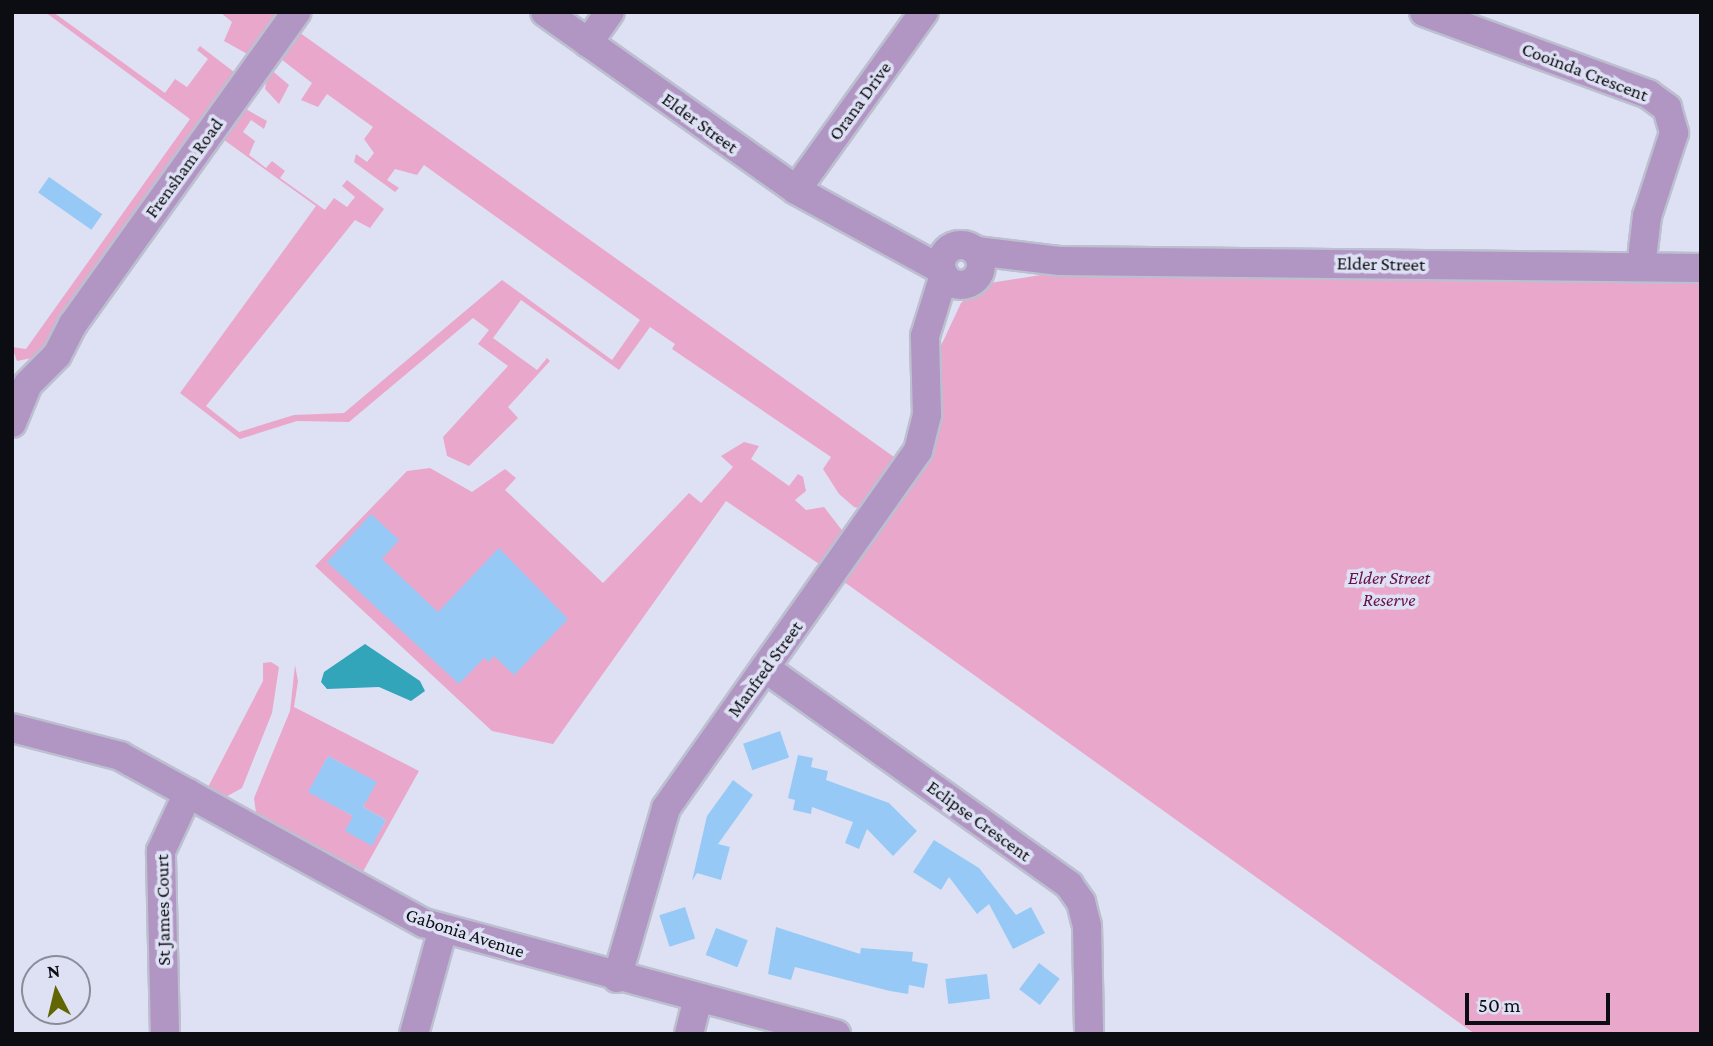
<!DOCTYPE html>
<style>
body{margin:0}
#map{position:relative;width:1713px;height:1046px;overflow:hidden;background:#dee1f3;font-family:"Crimson Pro",serif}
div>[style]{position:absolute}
.green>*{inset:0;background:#e9a7cb}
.water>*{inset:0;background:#32a5ba}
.building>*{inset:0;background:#97c9f6;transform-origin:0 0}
.roads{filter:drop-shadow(2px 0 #bcbfcf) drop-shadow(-2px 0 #bcbfcf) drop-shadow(0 2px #bcbfcf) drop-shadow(0 -2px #bcbfcf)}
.minor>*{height:28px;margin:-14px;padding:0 14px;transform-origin:14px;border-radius:14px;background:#b195c3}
.minor>.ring{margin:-14px;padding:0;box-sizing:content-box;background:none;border:28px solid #b195c3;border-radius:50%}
span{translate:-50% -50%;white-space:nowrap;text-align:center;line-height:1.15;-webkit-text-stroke:7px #dee1f3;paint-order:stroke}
.street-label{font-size:19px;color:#0c0d13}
.park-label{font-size:19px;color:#660f49;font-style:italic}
.frame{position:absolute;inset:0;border:14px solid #0c0d13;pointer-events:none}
.north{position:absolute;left:21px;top:955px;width:70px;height:70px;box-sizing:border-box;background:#dee1f3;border:2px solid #8a8c99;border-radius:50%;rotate:353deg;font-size:19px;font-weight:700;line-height:28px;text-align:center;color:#0c0d13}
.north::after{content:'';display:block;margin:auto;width:24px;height:32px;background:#616602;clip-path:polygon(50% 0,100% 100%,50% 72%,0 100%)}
.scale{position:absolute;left:1465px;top:993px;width:145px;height:32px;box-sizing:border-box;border:4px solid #0c0d13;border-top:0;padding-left:9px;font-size:21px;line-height:24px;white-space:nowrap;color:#0c0d13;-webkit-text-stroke:5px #dee1f3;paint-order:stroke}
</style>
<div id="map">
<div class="green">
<i style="clip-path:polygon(45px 12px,53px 12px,165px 93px,175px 79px,187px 87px,208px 59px,197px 50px,200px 46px,238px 75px,45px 346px,32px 358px,17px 361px,12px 347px,26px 349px,190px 119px)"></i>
<i style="clip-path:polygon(220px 12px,272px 12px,279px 17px,251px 56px,224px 41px,232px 22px)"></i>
<i style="clip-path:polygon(296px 30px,901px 462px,868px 510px,854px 507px,839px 494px,823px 469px,831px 457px,672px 349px,675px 344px,650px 327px,619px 370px,521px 300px,493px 338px,537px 370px,547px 358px,550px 361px,508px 407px,518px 418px,469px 466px,447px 456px,443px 437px,508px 366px,478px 344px,489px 330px,473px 318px,349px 422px,297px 421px,240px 439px,180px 393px,316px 206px,220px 137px,244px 108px,267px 121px,264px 129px,251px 120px,243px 132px,255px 141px,249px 155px,266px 168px,272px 161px,285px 171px,280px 178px,325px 210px,334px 198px,347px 207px,355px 197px,342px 186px,347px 180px,384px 209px,370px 228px,355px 220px,206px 406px,239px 432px,294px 415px,344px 413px,502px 280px,612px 360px,640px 320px,424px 165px,417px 175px,395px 169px,387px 180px,399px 188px,395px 192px,354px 162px,356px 154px,367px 162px,374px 153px,364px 139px,373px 127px,327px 94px,318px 107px,301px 100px,312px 83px,277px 56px)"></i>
<i style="clip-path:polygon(269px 68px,289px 85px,279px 104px,265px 89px)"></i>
<i style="clip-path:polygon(1047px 274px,1701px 281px,1701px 1034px,1475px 1034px,840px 579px,916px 473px,939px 350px,961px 303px,984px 284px)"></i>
<i style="clip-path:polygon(744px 442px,759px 446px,751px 459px,789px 486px,798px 474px,803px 477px,806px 491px,795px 500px,806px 510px,824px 507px,848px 538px,825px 568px,726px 501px,553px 744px,492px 731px,315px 566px,407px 471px,430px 468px,472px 492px,505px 469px,516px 478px,505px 490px,603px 583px,689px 493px,701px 503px,733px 467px,721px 456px)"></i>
<i style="clip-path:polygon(271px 662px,279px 667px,272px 713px,242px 788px,222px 799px,206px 791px,263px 681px,263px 663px)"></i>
<i style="clip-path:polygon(evenodd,295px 665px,298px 681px,294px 707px,419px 771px,360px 877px,256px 813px,254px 798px,290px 711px,295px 665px,328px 756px,376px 782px,363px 807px,386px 820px,372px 845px,353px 816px,309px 792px,328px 756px)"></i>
</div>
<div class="water">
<i style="clip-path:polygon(365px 644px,420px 681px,425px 691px,411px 701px,379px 687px,327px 689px,321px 682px,324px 672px)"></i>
</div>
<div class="building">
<i style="left:49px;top:177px;width:65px;height:19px;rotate:35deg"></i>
<i style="clip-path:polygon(371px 514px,399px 540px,382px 559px,438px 612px,499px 548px,568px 619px,514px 675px,494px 656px,489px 662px,484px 658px,459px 684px,327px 562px)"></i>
<i style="left:780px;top:731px;width:28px;height:39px;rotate:71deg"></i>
<i style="clip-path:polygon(798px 755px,813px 758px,811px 767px,828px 771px,826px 780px,889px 803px,917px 831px,893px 856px,867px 829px,859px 849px,845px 843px,853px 822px,812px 807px,811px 814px,793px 810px,795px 800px,788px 798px)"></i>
<i style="clip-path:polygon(328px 756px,377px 782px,363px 807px,386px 820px,372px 846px,345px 831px,353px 816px,308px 792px)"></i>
<i style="clip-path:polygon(733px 780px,753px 795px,718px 844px,730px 847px,721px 880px,697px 873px,692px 881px,707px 816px)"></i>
<i style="clip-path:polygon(934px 840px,979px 868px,1016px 915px,1031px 907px,1045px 933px,1013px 949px,989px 904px,977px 914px,949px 877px,941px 890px,913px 872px)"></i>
<i style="left:685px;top:907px;width:33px;height:27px;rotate:72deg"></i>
<i style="clip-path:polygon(776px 927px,860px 954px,861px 948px,913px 952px,912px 961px,928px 964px,924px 988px,909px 985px,908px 994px,890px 991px,795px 967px,791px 980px,768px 974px)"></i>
<i style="left:716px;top:928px;width:34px;height:29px;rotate:21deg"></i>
<i style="left:1039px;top:963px;width:26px;height:33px;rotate:37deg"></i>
<i style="left:987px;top:974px;width:25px;height:42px;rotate:83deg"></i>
</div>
<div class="roads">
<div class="minor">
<i style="left:545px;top:12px;width:308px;rotate:35.3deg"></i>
<i style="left:796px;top:190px;width:166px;rotate:28.7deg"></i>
<i style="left:1424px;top:12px;width:239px;rotate:20.1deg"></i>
<i style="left:1648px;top:94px;width:24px;rotate:36deg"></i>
<i style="left:1667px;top:108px;width:26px;rotate:74deg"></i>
<i style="left:1674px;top:133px;width:87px;rotate:108deg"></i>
<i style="left:1647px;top:216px;width:51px;rotate:96.7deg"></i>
<i style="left:588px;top:43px;width:38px;rotate:-55deg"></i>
<i style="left:796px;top:190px;width:219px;rotate:-54.3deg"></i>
<i class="ring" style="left:941px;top:245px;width:12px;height:12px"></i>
<i style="left:976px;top:251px;width:85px;rotate:6.8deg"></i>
<i style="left:1060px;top:261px;width:641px;rotate:0.63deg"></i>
<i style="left:12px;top:423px;width:42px;rotate:-67.7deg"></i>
<i style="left:28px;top:384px;width:41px;rotate:-45deg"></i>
<i style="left:57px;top:355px;width:35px;rotate:-63deg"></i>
<i style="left:73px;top:324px;width:384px;rotate:-54.4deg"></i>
<i style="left:765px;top:668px;width:374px;rotate:35.5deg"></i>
<i style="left:1069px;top:885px;width:21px;rotate:55deg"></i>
<i style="left:1081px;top:902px;width:25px;rotate:76deg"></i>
<i style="left:1087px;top:926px;width:108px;rotate:88.9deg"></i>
<i style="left:12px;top:728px;width:112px;rotate:14.5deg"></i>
<i style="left:120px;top:756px;width:347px;rotate:28.8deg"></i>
<i style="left:424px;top:923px;width:427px;rotate:15.1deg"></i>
<i style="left:617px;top:978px;width:177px;rotate:-73.9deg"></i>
<i style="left:666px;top:808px;width:437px;rotate:-54.8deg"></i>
<i style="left:918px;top:451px;width:37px;rotate:-76deg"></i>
<i style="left:927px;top:415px;width:79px;rotate:-91.5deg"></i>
<i style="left:925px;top:336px;width:64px;rotate:-72.7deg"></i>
<i style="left:165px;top:1034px;width:183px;rotate:-91.3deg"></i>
<i style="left:161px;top:851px;width:64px;rotate:-65deg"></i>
<i style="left:414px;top:1034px;width:109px;rotate:-74.6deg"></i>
<i style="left:689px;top:1034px;width:37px;rotate:-76deg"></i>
</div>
</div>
<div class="street-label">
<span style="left:1585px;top:72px;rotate:21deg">Cooinda Crescent</span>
<span style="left:860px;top:101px;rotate:-54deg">Orana Drive</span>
<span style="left:700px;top:123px;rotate:36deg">Elder Street</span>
<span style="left:184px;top:168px;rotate:-54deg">Frensham Road</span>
<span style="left:1381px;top:264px;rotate:1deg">Elder Street</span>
<span style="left:765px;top:669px;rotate:-54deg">Manfred Street</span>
<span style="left:979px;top:821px;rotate:36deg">Eclipse Crescent</span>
<span style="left:163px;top:910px;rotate:-91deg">St James Court</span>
<span style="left:465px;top:933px;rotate:18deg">Gabonia Avenue</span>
</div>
<div class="park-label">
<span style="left:1389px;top:589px">Elder Street<br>Reserve</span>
</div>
<div class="frame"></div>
<div class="north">N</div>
<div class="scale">50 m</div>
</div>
